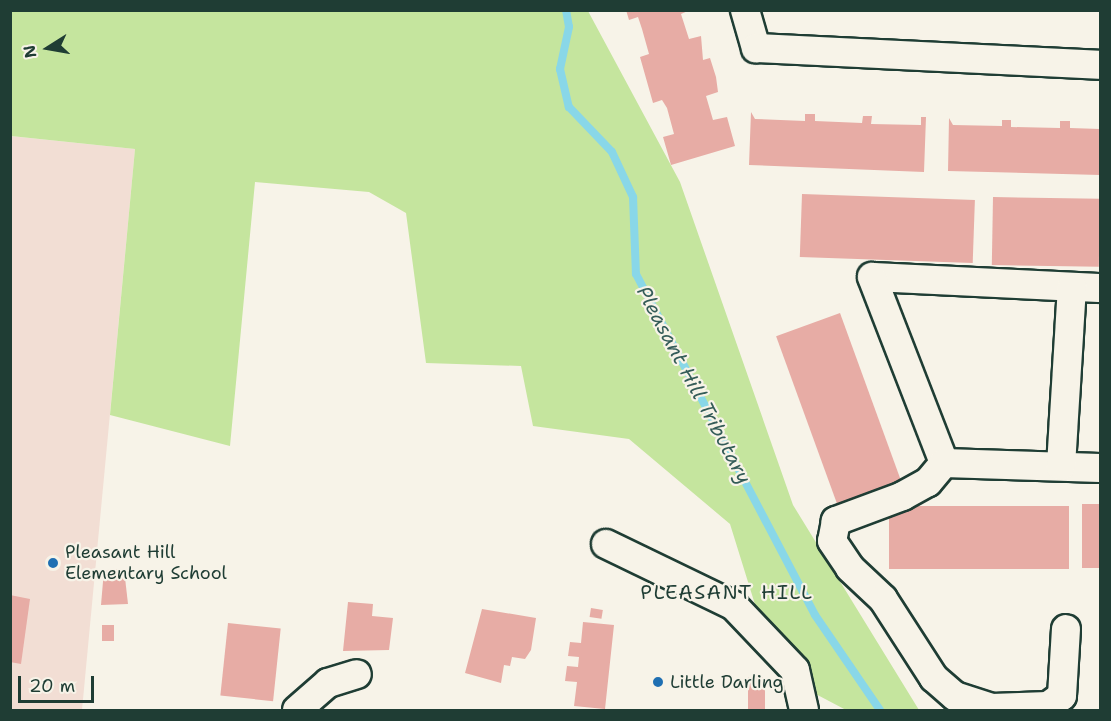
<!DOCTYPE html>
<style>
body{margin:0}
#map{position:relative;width:1111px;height:721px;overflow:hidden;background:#f7f3e8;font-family:"Shantell Sans",sans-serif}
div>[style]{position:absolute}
.built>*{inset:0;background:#f2ded4}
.green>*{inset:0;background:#c5e59e}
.stream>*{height:8px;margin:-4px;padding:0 4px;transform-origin:4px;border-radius:4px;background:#89d7e8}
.building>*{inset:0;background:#e7aca5;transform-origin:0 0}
.roads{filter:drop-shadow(2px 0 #1f3d34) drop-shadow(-2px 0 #1f3d34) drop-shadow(0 2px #1f3d34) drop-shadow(0 -2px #1f3d34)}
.minor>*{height:28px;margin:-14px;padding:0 14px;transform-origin:14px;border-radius:14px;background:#f7f3e8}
.dots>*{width:16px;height:16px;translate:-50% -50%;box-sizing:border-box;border:3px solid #f7f3e8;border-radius:50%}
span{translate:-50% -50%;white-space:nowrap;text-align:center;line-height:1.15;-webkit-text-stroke:4.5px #f7f3e8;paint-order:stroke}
.poi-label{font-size:18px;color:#1f3d34}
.left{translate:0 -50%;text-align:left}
.water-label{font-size:20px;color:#345c58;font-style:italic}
.neighbourhood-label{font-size:20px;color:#1f3d34;letter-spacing:1.5px}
.frame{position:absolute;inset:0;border:12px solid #1f3d34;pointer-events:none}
.north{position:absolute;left:18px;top:18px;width:60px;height:60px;-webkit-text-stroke:4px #f7f3e8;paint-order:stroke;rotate:259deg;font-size:16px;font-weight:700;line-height:24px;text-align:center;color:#1f3d34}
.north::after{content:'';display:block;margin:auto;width:21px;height:27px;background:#1f3d34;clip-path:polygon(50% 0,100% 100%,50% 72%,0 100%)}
.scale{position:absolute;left:18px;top:676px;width:76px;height:27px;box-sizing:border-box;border:3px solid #1f3d34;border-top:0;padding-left:8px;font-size:18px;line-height:21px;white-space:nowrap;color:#1f3d34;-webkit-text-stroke:4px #f7f3e8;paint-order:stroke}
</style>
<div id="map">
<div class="built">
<i style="clip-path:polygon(10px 136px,135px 149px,82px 710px,11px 710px)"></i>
</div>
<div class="green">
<i style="clip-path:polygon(11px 11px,588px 11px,680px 182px,793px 505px,919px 710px,846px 710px,791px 681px,762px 627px,730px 524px,629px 439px,533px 426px,521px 366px,426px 363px,406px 213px,369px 192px,255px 182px,230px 446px,110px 415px,135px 149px,11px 136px)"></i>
</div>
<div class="stream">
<i style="left:566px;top:10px;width:17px;rotate:80deg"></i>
<i style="left:569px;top:27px;width:43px;rotate:102.1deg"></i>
<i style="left:560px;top:69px;width:39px;rotate:77deg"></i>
<i style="left:569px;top:107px;width:62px;rotate:46.3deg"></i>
<i style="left:612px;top:152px;width:50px;rotate:65deg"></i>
<i style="left:633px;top:197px;width:77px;rotate:87.8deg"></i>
<i style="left:636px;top:274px;width:385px;rotate:62.3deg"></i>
<i style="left:815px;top:615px;width:115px;rotate:55.6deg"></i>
</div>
<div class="building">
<i style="clip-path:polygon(626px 10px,690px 10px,681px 14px,689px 39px,701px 36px,703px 60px,710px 58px,716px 77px,718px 92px,706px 96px,713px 120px,727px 117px,735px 146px,671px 165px,663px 137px,674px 134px,667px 108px,662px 100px,653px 103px,640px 57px,649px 54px,642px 29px,638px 17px,629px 20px)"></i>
<i style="clip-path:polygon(751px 112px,755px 119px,805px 121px,805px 114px,815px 114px,815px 121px,862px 123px,863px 116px,872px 116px,871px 124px,921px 125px,921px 117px,926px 117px,924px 172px,749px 165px)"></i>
<i style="clip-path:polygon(949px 118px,953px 125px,1002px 126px,1002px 120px,1011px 120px,1011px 127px,1060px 128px,1060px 121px,1070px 121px,1070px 128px,1100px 129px,1100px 175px,948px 171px)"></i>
<i style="left:802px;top:194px;width:173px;height:63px;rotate:2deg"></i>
<i style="left:993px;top:197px;width:107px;height:68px;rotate:1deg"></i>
<i style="left:840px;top:313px;width:180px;height:68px;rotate:70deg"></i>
<i style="left:1082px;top:504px;width:18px;height:64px"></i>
<i style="left:889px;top:506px;width:180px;height:63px"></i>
<i style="clip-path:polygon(124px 569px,128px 604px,101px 605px,104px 570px)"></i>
<i style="clip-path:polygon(10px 595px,30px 599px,21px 664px,10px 662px)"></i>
<i style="clip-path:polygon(348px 602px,373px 604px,372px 616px,393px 618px,389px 650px,343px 651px)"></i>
<i style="left:591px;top:608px;width:12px;height:9px;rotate:9deg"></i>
<i style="clip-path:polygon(482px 609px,536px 618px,531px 650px,525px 659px,512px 657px,510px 666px,504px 665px,501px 683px,465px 673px)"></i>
<i style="clip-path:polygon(583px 622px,614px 625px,605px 709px,574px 706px,577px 682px,565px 681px,567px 666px,578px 667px,579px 657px,568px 656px,570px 642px,581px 643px)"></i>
<i style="left:228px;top:623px;width:53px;height:73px;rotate:6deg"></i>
<i style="left:102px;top:625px;width:12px;height:16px"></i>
<i style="left:748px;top:677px;width:17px;height:33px"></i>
</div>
<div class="roads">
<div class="minor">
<i style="left:745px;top:10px;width:40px;rotate:74deg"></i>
<i style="left:756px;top:48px;width:344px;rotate:2.8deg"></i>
<i style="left:1100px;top:288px;width:228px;rotate:-177.2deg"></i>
<i style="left:872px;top:277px;width:199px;rotate:68.8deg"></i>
<i style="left:944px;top:463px;width:156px;rotate:1.8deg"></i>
<i style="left:944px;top:463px;width:25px;rotate:130deg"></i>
<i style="left:928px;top:482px;width:29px;rotate:151deg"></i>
<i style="left:903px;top:496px;width:72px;rotate:159.5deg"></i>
<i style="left:836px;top:521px;width:20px;rotate:101deg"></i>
<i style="left:832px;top:541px;width:32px;rotate:56deg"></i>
<i style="left:850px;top:568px;width:45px;rotate:43.2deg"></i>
<i style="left:883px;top:599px;width:94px;rotate:57.2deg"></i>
<i style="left:934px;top:678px;width:28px;rotate:41deg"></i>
<i style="left:955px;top:696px;width:39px;rotate:18deg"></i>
<i style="left:992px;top:708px;width:56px;rotate:-2deg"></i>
<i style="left:1048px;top:706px;width:17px;rotate:-36deg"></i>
<i style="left:1062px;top:696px;width:67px;rotate:-86.6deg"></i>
<i style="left:1061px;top:466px;width:179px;rotate:-86.5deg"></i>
<i style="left:606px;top:544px;width:142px;rotate:25.8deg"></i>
<i style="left:734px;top:606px;width:88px;rotate:46.4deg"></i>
<i style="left:795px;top:670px;width:41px;rotate:77.3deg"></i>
<i style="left:297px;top:710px;width:41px;rotate:-41.1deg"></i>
<i style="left:328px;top:683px;width:30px;rotate:-17deg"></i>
</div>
</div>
<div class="dots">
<i style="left:53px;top:563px;background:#1f6fb2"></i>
<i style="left:658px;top:682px;background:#1f6fb2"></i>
</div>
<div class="poi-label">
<span class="left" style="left:65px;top:563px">Pleasant Hill<br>Elementary School</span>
<span class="left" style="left:670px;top:682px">Little Darling</span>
</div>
<div class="water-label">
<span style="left:694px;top:385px;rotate:62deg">Pleasant Hill Tributary</span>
</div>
<div class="neighbourhood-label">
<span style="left:727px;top:592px">PLEASANT HILL</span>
</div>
<div class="frame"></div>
<div class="north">N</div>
<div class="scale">20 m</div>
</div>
